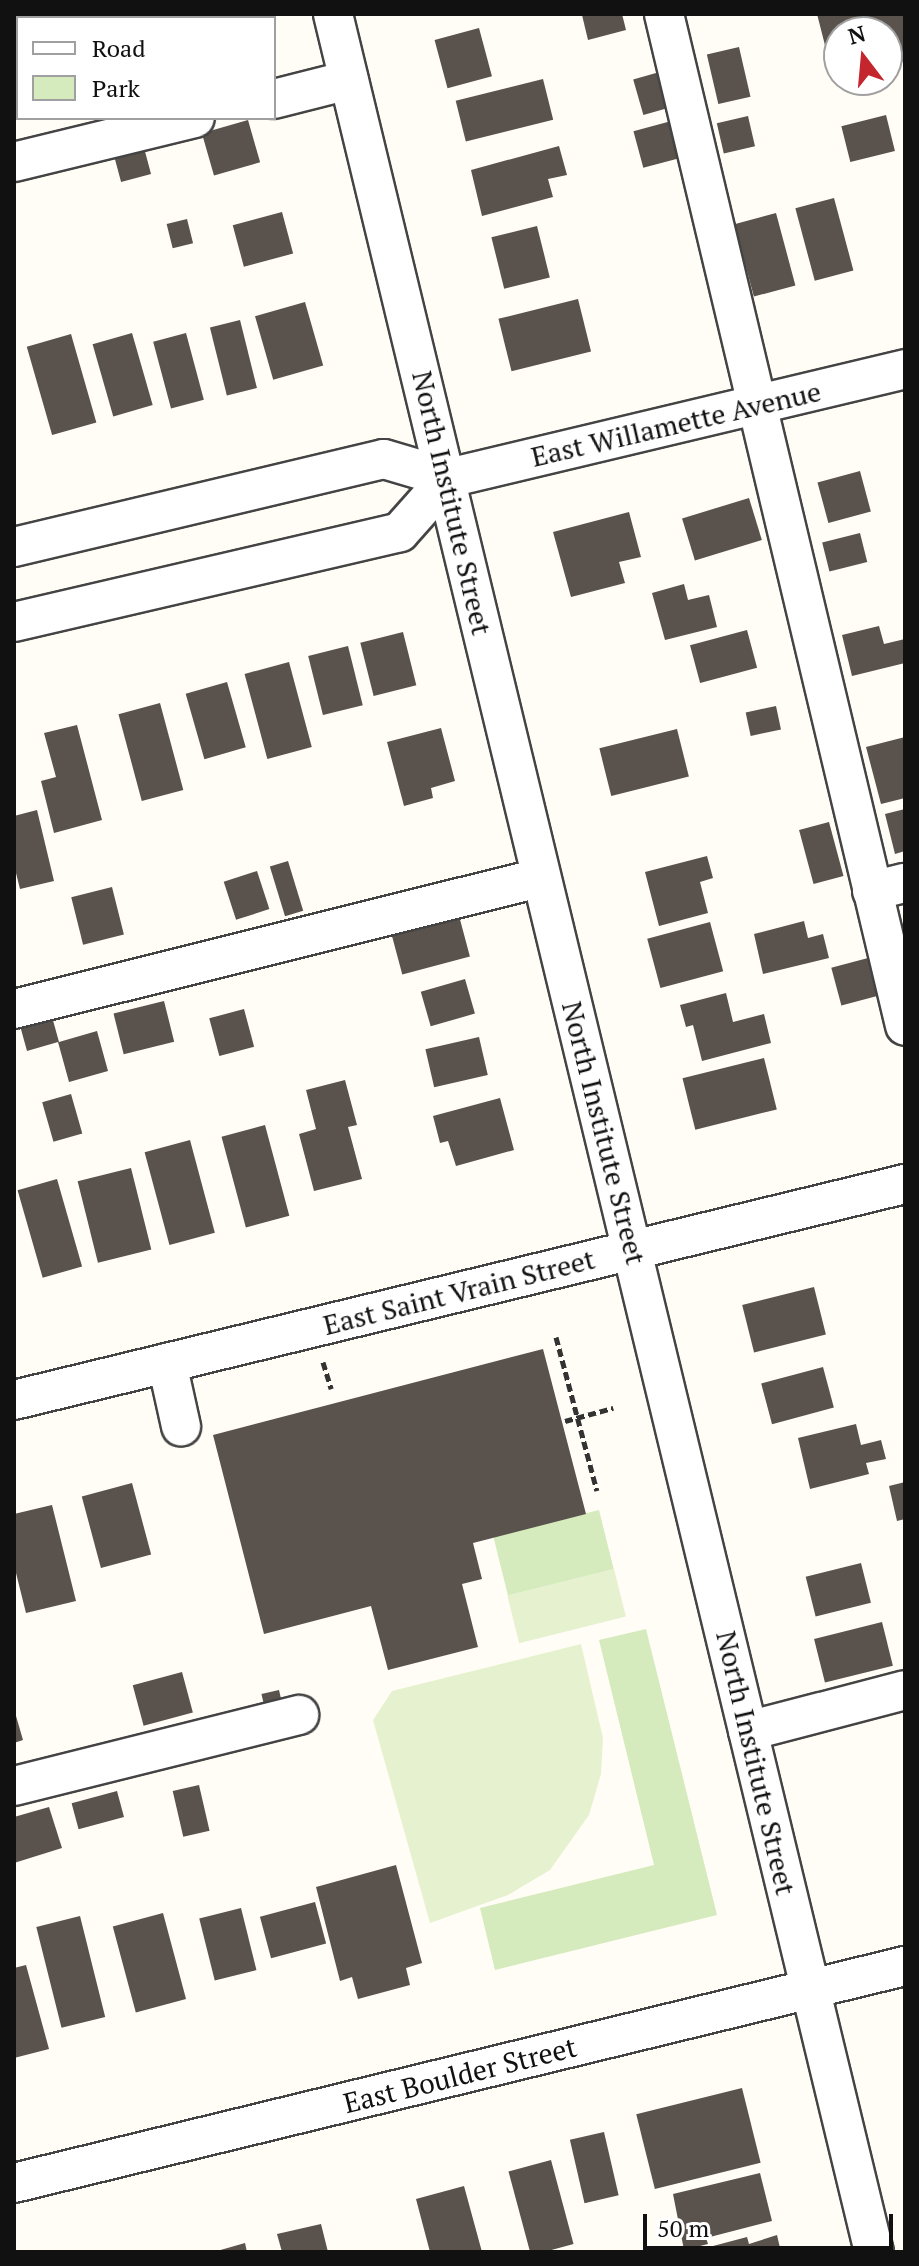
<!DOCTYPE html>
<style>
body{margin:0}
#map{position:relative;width:919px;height:2266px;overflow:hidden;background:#fffdf5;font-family:"PT Serif",serif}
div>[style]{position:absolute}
.green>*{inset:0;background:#d5ebbd;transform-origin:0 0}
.pitch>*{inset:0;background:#e6f2cf;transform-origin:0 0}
.building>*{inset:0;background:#5a524d;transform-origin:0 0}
.path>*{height:5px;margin-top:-2.5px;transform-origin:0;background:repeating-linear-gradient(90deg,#333 0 8px,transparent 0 12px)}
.roads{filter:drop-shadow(2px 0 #444) drop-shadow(-2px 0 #444) drop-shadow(0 2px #444) drop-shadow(0 -2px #444)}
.minor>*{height:38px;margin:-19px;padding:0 19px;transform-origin:19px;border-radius:19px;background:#fff}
span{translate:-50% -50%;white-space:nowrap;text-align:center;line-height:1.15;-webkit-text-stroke:8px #fff;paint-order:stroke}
.street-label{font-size:28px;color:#111}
.frame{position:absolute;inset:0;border:16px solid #111;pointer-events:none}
.legend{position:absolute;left:16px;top:16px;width:260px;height:104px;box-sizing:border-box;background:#fff;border:2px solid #a0a0a0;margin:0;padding:10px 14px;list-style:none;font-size:24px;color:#111}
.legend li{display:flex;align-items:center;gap:16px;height:40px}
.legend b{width:40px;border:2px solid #a0a0a0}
.north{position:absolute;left:823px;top:16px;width:80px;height:80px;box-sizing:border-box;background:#fff;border:2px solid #a0a0a0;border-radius:50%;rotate:344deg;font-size:22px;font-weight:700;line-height:32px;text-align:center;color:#111}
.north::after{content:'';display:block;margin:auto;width:28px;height:36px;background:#c4262e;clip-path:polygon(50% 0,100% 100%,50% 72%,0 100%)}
.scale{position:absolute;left:643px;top:2214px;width:250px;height:36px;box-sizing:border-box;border:4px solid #111;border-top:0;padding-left:10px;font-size:24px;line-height:28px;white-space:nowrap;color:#111;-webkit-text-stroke:6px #fff;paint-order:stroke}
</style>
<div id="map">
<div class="green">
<i style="left:599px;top:1510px;width:61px;height:109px;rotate:76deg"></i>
<i style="clip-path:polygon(646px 1629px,717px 1915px,495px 1970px,480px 1908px,654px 1865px,599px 1640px)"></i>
</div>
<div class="pitch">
<i style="left:614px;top:1569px;width:49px;height:110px;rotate:76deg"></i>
<i style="clip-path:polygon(581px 1644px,603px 1738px,601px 1774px,589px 1815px,550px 1870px,508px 1895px,430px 1923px,373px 1720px,392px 1691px)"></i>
</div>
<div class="building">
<i style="left:96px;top:14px;width:40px;height:4px"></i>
<i style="clip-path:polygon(622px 14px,626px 30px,588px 40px,582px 15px)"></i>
<i style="clip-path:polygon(817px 14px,905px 14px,905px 61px,887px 66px,887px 32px,839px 32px,839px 54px,828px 57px)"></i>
<i style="left:479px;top:28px;width:50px;height:46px;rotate:75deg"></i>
<i style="left:739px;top:47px;width:51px;height:33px;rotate:77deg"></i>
<i style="left:663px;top:71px;width:37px;height:31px;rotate:74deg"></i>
<i style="left:543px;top:79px;width:42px;height:90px;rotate:76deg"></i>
<i style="left:886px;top:115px;width:37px;height:46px;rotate:76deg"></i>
<i style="left:748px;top:116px;width:31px;height:32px;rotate:77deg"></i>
<i style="left:248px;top:120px;width:44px;height:48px;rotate:74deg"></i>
<i style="left:675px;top:120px;width:38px;height:43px;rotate:75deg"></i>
<i style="left:143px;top:144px;width:31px;height:31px;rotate:75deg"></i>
<i style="clip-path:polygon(559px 146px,567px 175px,548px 179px,553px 197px,482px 216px,471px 170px)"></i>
<i style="left:834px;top:198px;width:75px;height:40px;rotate:75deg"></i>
<i style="left:282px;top:212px;width:43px;height:51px;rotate:75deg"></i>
<i style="left:776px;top:213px;width:75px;height:43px;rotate:75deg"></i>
<i style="left:187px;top:219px;width:25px;height:21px;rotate:76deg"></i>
<i style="left:537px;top:226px;width:53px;height:47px;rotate:76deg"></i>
<i style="left:578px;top:299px;width:54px;height:82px;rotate:76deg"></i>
<i style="left:305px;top:302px;width:66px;height:52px;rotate:74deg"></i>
<i style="left:240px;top:320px;width:70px;height:31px;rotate:76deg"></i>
<i style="left:132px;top:333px;width:75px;height:41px;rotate:74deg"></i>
<i style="left:186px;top:333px;width:69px;height:34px;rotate:75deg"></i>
<i style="left:71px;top:334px;width:92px;height:46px;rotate:74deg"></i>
<i style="left:860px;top:471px;width:42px;height:44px;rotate:75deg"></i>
<i style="left:749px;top:498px;width:44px;height:70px;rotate:73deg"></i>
<i style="clip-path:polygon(629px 512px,641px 557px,619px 562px,625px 583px,571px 597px,553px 532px)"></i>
<i style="left:860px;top:533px;width:30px;height:39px;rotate:76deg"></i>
<i style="clip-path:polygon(684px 584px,688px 600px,709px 595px,717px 627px,665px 640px,652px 593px)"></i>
<i style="clip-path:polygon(879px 626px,884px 644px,905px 639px,905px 663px,852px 676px,842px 635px)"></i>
<i style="left:747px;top:630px;width:39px;height:59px;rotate:75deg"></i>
<i style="left:403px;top:632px;width:55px;height:44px;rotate:76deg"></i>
<i style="left:348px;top:646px;width:61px;height:41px;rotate:76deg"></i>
<i style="left:289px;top:662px;width:88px;height:46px;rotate:75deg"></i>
<i style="left:227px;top:682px;width:68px;height:43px;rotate:74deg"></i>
<i style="left:160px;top:703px;width:90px;height:43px;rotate:75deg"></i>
<i style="left:776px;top:706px;width:24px;height:31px;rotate:78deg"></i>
<i style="clip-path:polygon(77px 725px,102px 820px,54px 833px,41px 781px,56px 777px,44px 733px)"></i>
<i style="clip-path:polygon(441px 728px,455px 781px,431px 788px,433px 798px,404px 806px,387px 742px)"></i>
<i style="left:677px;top:729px;width:49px;height:80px;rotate:76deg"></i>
<i style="clip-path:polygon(905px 737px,905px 798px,881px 804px,866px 747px)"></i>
<i style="clip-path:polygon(905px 809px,905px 851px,895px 854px,885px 814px)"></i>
<i style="clip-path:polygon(37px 810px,54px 881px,20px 889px,14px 865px,14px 816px)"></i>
<i style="left:829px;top:822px;width:56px;height:31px;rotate:75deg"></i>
<i style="clip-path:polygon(707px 856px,713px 878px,700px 882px,708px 913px,659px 926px,645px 872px)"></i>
<i style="left:288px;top:861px;width:52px;height:19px;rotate:73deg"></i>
<i style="left:257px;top:871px;width:40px;height:35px;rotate:72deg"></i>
<i style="left:112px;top:887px;width:49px;height:42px;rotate:76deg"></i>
<i style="left:458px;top:912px;width:46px;height:70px;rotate:75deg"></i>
<i style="clip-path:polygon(804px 921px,808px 938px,823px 934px,829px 958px,763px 974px,754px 934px)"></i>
<i style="left:710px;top:922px;width:51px;height:65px;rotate:75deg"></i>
<i style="left:868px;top:958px;width:39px;height:38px;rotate:75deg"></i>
<i style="left:465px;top:979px;width:36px;height:46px;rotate:74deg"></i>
<i style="clip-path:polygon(726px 993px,733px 1022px,764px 1014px,771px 1043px,702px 1061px,693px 1025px,686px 1027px,680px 1005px)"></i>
<i style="left:164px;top:1001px;width:42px;height:52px;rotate:76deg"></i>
<i style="left:244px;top:1009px;width:39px;height:36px;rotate:75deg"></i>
<i style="clip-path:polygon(51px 1013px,59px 1042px,97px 1031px,108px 1071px,69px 1082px,58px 1042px,27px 1051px,19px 1022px)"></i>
<i style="left:479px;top:1037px;width:39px;height:55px;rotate:77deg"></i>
<i style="left:764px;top:1058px;width:53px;height:84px;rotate:76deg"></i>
<i style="clip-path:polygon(345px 1080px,357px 1125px,348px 1127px,362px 1179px,314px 1191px,299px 1134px,316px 1129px,306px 1090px)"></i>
<i style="left:71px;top:1094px;width:41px;height:30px;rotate:74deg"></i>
<i style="clip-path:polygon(500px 1098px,514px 1150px,456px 1166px,448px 1141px,440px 1143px,433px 1116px)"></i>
<i style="left:265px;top:1125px;width:94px;height:45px;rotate:75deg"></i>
<i style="left:190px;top:1140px;width:96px;height:47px;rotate:75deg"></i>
<i style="left:131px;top:1168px;width:84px;height:55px;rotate:76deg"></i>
<i style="left:57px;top:1179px;width:91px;height:41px;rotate:74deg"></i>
<i style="left:814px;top:1287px;width:49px;height:74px;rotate:76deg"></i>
<i style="clip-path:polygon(543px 1349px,586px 1514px,473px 1543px,482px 1579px,462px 1584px,478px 1647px,388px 1670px,371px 1606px,264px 1634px,213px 1435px)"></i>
<i style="left:823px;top:1367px;width:42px;height:64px;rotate:75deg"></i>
<i style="clip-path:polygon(856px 1424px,861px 1445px,881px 1440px,886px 1459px,866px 1463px,869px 1474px,810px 1489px,798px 1438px)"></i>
<i style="clip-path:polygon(905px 1482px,905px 1519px,897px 1521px,889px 1486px)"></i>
<i style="left:132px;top:1483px;width:74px;height:52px;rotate:75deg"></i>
<i style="clip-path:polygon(52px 1505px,76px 1601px,26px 1613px,14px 1565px,14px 1514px)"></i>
<i style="left:861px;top:1563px;width:41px;height:57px;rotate:76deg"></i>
<i style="left:882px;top:1622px;width:45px;height:70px;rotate:76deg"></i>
<i style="left:182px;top:1672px;width:42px;height:51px;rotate:75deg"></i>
<i style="left:279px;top:1690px;width:13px;height:18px;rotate:77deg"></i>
<i style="clip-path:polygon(14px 1709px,23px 1740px,14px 1743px)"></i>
<i style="left:199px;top:1785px;width:47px;height:27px;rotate:77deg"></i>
<i style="left:117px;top:1791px;width:27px;height:47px;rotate:75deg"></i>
<i style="clip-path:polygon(49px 1807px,62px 1848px,14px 1863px,14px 1817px)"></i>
<i style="clip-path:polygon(396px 1865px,422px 1963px,406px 1968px,410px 1985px,358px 1999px,352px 1977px,340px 1981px,316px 1887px)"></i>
<i style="left:315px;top:1902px;width:43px;height:57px;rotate:75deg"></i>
<i style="left:241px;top:1908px;width:64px;height:43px;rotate:76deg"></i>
<i style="left:163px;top:1913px;width:89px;height:52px;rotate:75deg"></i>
<i style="left:80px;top:1916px;width:104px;height:45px;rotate:76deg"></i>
<i style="clip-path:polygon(26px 1965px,49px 2049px,14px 2058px,14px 1968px)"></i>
<i style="left:742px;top:2088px;width:77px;height:109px;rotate:76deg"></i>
<i style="left:604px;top:2132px;width:65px;height:35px;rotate:77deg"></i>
<i style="left:551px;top:2160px;width:87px;height:44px;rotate:75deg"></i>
<i style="clip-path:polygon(760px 2173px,772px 2221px,706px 2238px,708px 2244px,684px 2250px,673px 2194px)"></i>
<i style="clip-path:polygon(464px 2186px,482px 2252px,430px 2252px,416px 2199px)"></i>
<i style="clip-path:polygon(321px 2224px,328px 2252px,282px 2252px,277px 2234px)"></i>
<i style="clip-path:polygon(777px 2235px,781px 2252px,715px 2252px,713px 2246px,747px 2237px,749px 2244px)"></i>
<i style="clip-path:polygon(245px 2243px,247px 2252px,217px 2252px,217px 2251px)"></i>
</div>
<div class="path">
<i style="left:556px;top:1337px;width:159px;rotate:75.1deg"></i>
<i style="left:323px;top:1362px;width:28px;rotate:73deg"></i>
<i style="left:565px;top:1421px;width:50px;rotate:-15.2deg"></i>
</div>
<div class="roads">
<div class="minor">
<i style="left:333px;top:14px;width:2302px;rotate:76.41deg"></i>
<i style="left:664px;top:14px;width:1040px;rotate:76.6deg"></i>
<i style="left:274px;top:99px;width:77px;rotate:-14.2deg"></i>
<i style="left:14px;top:162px;width:186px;rotate:-13.7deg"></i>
<i style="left:14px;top:547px;width:380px;rotate:-13.4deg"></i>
<i style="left:384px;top:459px;width:67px;rotate:16.5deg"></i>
<i style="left:448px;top:478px;width:470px;rotate:-13.4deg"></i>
<i style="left:14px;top:622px;width:396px;rotate:-13.1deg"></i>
<i style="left:400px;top:532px;width:72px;rotate:-48.4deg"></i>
<i style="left:872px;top:891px;width:34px;rotate:-14deg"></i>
<i style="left:14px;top:1009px;width:541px;rotate:-14.01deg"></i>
<i style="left:167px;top:1363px;width:65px;rotate:77.5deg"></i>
<i style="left:14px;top:1400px;width:917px;rotate:-13.63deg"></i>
<i style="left:748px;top:1731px;width:162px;rotate:-14.6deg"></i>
<i style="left:14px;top:1786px;width:294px;rotate:-14deg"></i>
<i style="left:14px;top:2183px;width:917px;rotate:-13.69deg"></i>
</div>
</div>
<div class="street-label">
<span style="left:676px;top:424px;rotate:-13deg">East Willamette Avenue</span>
<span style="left:452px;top:503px;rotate:77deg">North Institute Street</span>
<span style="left:604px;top:1133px;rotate:76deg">North Institute Street</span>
<span style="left:459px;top:1292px;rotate:-14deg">East Saint Vrain Street</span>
<span style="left:756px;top:1763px;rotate:77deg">North Institute Street</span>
<span style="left:460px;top:2075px;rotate:-14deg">East Boulder Street</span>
</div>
<div class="frame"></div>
<ul class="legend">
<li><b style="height:10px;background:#fff"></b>Road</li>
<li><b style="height:22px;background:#d5ebbd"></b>Park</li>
</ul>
<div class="north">N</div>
<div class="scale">50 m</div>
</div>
